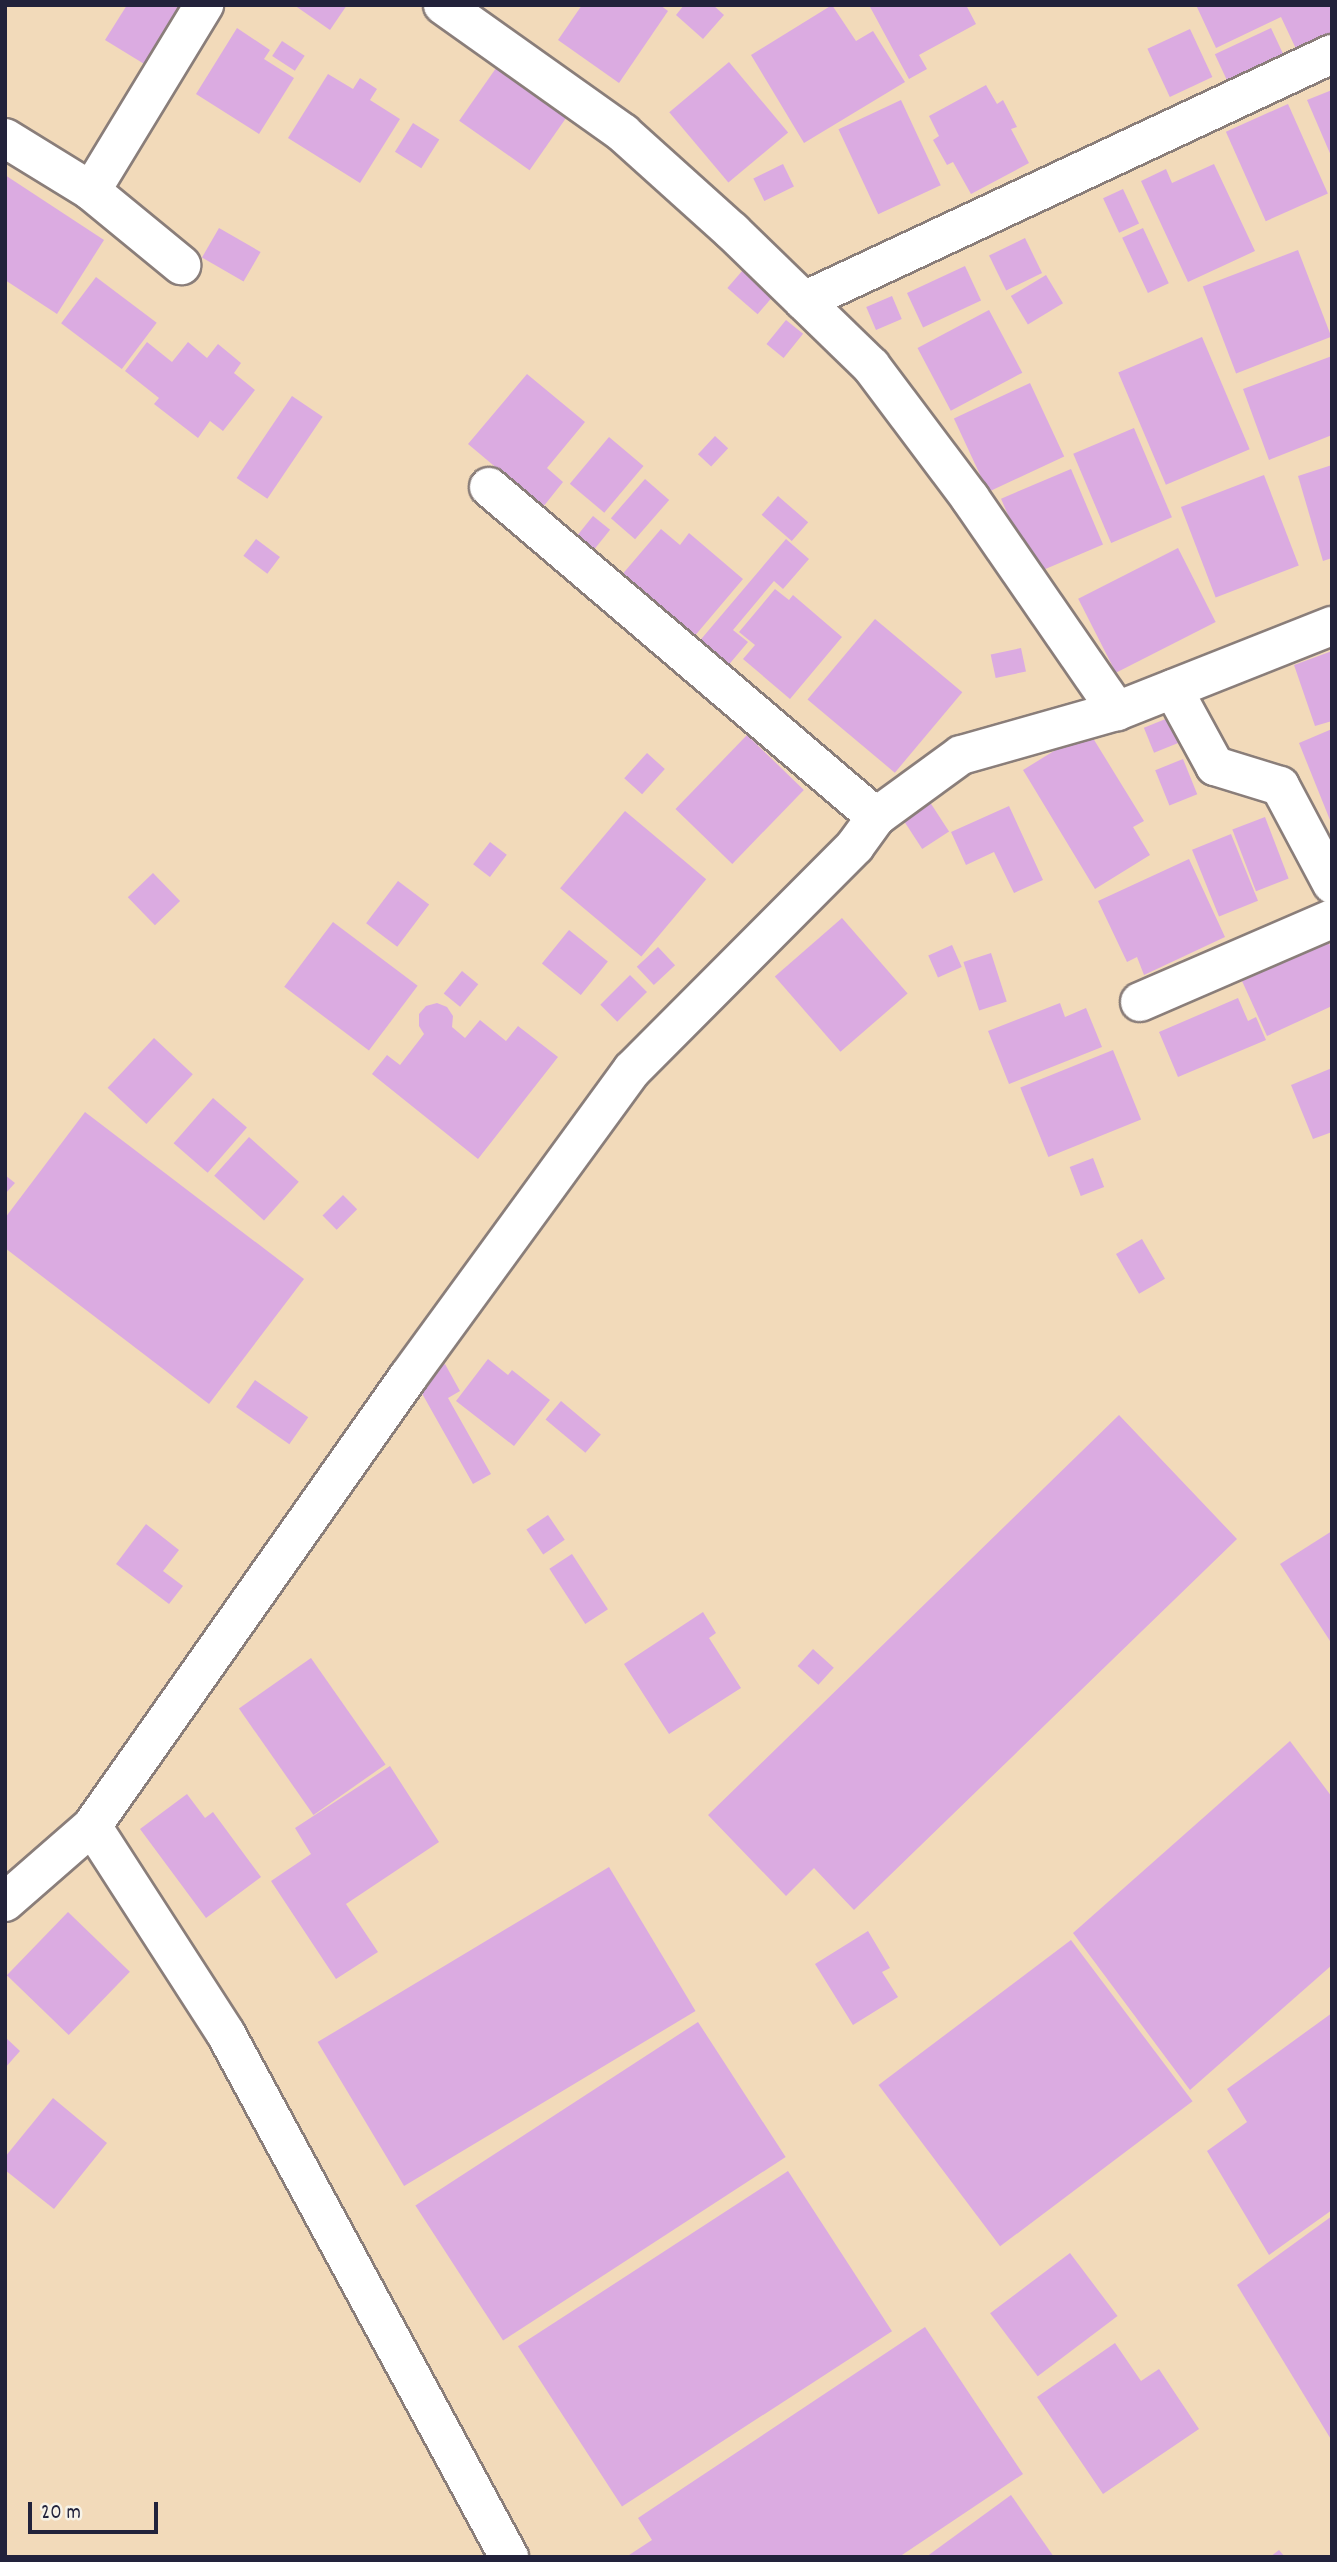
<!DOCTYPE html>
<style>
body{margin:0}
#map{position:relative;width:1337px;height:2562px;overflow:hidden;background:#f2daba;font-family:Dekko,sans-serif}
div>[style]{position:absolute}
.building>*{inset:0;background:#dbabe1;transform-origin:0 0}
.roads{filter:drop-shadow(2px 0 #8a7e7a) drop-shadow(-2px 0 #8a7e7a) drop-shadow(0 2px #8a7e7a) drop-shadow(0 -2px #8a7e7a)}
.minor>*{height:38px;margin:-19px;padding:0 19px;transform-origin:19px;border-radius:19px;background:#fff}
span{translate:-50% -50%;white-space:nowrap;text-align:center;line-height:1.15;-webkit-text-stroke:7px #f7f3e8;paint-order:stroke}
.frame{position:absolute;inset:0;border:7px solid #22223b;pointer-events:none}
.scale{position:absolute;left:28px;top:2502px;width:130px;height:32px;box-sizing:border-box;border:4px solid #22223b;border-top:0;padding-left:9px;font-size:21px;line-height:24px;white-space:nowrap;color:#22223b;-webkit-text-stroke:5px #f7f3e8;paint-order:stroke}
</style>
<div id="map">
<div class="building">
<i style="clip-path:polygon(127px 5px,195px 5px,154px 70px,105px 40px)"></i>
<i style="clip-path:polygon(294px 5px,347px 5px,330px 30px)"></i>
<i style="clip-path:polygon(582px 5px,660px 5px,668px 11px,619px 83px,558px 40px)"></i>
<i style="clip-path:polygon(684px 5px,713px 5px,724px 15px,703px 39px,676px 15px)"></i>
<i style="clip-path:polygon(832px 5px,856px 41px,873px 31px,905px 82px,804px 143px,751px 55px)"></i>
<i style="clip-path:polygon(869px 5px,966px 5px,976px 24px,919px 55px,927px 69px,909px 79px)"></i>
<i style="clip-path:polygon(1196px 5px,1332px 5px,1332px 35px,1297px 51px,1281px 17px,1216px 48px)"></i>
<i style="clip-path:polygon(237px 28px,270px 50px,264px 59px,294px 78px,259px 134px,196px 94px)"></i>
<i style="left:1271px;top:28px;width:31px;height:62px;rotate:65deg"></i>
<i style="left:1190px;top:29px;width:53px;height:47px;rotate:65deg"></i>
<i style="left:282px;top:41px;width:27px;height:18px;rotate:33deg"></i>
<i style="left:501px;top:61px;width:86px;height:73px;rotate:35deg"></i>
<i style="left:729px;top:62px;width:92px;height:78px;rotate:50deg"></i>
<i style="clip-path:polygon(328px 74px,353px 89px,360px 78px,377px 89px,370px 100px,400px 119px,360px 183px,288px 138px)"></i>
<i style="clip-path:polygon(986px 85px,997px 104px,1003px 100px,1017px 127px,1011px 129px,1029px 163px,971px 194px,953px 162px,947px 165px,933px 140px,939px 136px,929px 116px)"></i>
<i style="clip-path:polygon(1332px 90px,1332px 158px,1307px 100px)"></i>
<i style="left:901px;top:100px;width:94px;height:69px;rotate:65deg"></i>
<i style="left:1288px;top:104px;width:98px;height:68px;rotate:66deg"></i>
<i style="left:413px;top:123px;width:31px;height:34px;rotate:32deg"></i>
<i style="left:783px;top:164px;width:25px;height:33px;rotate:64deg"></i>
<i style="clip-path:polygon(1214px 164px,1255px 251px,1188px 282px,1141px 181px,1166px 169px,1172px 183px)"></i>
<i style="clip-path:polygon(5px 175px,104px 240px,57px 314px,5px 280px)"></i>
<i style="left:1123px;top:189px;width:38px;height:22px;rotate:65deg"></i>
<i style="left:219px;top:228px;width:48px;height:34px;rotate:30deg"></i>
<i style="left:1143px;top:228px;width:61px;height:23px;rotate:65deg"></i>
<i style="left:1025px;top:238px;width:39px;height:40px;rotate:64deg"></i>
<i style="left:1298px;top:250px;width:93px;height:102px;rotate:69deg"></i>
<i style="left:749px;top:263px;width:40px;height:33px;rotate:41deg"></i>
<i style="left:965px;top:266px;width:38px;height:64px;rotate:65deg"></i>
<i style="left:1046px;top:275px;width:33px;height:41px;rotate:59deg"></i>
<i style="left:96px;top:277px;width:76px;height:58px;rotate:37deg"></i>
<i style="left:892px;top:296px;width:25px;height:28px;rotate:67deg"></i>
<i style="left:989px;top:310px;width:71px;height:81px;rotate:62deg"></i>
<i style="left:786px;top:320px;width:22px;height:31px;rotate:39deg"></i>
<i style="left:1202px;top:337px;width:122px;height:91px;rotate:67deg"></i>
<i style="clip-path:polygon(147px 342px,172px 362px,188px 342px,207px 358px,218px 344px,241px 363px,234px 373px,255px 390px,223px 431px,210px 421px,198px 438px,154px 404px,159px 398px,125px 371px)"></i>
<i style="clip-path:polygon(1332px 356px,1332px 435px,1269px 460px,1243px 389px)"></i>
<i style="clip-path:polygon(527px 374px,585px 422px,547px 468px,563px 482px,543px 507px,468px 444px)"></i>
<i style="left:1030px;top:383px;width:81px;height:84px;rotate:65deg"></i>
<i style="left:292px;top:396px;width:37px;height:99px;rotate:34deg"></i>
<i style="left:1134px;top:428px;width:97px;height:66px;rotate:67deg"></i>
<i style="left:715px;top:436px;width:18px;height:25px;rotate:43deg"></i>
<i style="left:609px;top:437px;width:45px;height:61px;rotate:40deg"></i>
<i style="clip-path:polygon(1332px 465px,1332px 558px,1323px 561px,1298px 476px)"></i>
<i style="left:1071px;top:469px;width:82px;height:76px;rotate:67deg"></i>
<i style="left:1264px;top:475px;width:97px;height:89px;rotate:69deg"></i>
<i style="left:645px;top:479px;width:32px;height:52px;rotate:41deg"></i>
<i style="left:778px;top:496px;width:40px;height:25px;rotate:41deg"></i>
<i style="left:593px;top:516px;width:22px;height:36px;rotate:39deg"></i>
<i style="clip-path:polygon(661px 529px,680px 545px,689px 533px,743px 579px,693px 638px,620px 577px)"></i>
<i style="left:256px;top:539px;width:30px;height:21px;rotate:37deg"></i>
<i style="clip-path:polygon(786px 539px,809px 559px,783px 589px,774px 581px,733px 630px,748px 642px,726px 668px,697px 644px)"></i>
<i style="left:1178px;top:548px;width:83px;height:112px;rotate:63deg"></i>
<i style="clip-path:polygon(775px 589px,789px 600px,793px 595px,842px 637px,790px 699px,743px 659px,755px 645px,739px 632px)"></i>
<i style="left:875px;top:619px;width:114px;height:105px;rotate:40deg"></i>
<i style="left:1021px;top:648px;width:24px;height:31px;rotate:78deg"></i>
<i style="clip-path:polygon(1332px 651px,1332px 721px,1315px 726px,1294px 665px)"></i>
<i style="left:1168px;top:718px;width:27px;height:26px;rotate:68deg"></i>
<i style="clip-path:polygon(1332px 729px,1332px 825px,1299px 743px)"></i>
<i style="clip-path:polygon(1088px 730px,1144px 821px,1133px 827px,1150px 855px,1095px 889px,1023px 770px)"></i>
<i style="left:747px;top:735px;width:79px;height:103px;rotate:44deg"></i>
<i style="left:647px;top:753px;width:24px;height:34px;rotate:42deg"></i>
<i style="left:1183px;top:759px;width:38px;height:30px;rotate:68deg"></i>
<i style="left:924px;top:793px;width:46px;height:32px;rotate:57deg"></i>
<i style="clip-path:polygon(1009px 806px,1043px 880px,1014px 893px,994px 852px,966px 865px,951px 832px)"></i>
<i style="left:625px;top:811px;width:106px;height:101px;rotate:40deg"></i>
<i style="left:1265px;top:817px;width:66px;height:35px;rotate:69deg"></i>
<i style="left:1231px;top:834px;width:72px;height:42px;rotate:68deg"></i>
<i style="left:490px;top:842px;width:21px;height:28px;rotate:37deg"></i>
<i style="clip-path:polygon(1189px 859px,1225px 937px,1144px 975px,1137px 957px,1127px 962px,1098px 901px)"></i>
<i style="left:153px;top:873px;width:39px;height:35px;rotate:46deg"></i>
<i style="left:398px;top:881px;width:39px;height:53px;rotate:37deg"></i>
<i style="left:842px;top:918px;width:100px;height:89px;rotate:49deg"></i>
<i style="left:333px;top:922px;width:106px;height:81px;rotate:37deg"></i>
<i style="left:569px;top:930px;width:50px;height:43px;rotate:39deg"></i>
<i style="clip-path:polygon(1328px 941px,1332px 950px,1332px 1006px,1267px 1036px,1242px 981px)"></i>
<i style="left:952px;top:945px;width:24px;height:26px;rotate:66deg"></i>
<i style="left:658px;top:947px;width:25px;height:29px;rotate:47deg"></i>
<i style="left:991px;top:953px;width:51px;height:29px;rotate:72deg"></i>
<i style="left:462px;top:971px;width:21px;height:29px;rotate:39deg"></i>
<i style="left:630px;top:975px;width:24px;height:42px;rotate:45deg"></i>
<i style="clip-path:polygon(1238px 998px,1248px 1021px,1256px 1017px,1266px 1040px,1178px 1077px,1159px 1032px)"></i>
<i style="clip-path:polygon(437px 1003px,447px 1007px,453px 1016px,452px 1027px,465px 1038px,480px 1020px,506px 1041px,518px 1026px,558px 1057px,478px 1159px,372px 1074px,387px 1055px,400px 1065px,424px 1034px,419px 1026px,419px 1014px,426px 1006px)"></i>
<i style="clip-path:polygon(1060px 1003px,1065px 1017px,1086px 1008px,1102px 1047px,1009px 1084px,988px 1031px)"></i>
<i style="left:154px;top:1038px;width:53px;height:68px;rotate:43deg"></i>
<i style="left:1113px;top:1050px;width:75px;height:100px;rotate:68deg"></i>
<i style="clip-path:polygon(1332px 1068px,1332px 1132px,1313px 1139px,1291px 1085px)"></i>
<i style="left:213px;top:1098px;width:45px;height:60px;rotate:41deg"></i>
<i style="clip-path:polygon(85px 1112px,304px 1279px,209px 1404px,5px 1248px,5px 1218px)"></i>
<i style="left:249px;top:1137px;width:67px;height:52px;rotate:42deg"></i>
<i style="left:1093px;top:1158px;width:31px;height:25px;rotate:69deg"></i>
<i style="clip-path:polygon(5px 1175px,15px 1183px,5px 1194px)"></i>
<i style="left:343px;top:1195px;width:20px;height:29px;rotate:45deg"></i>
<i style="left:1142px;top:1239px;width:46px;height:30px;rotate:60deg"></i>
<i style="clip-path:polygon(488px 1359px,508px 1375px,512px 1370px,550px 1400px,514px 1446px,456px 1401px)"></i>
<i style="clip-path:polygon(445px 1364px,460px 1391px,448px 1398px,491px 1474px,473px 1484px,415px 1381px)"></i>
<i style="left:255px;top:1380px;width:65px;height:33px;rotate:35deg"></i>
<i style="left:561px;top:1401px;width:52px;height:24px;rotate:40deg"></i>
<i style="clip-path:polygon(1119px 1415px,1237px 1539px,854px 1910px,814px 1868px,786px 1896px,708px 1815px)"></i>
<i style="left:548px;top:1515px;width:30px;height:26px;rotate:56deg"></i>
<i style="clip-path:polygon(146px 1524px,179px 1550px,163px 1571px,183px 1586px,169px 1604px,116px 1564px)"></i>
<i style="clip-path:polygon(1332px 1531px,1332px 1644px,1280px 1564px)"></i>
<i style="left:572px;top:1554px;width:66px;height:27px;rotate:57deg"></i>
<i style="clip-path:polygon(703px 1612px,716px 1633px,709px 1638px,741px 1688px,669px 1734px,624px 1664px)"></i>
<i style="left:813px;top:1649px;width:28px;height:23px;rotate:42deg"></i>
<i style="left:311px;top:1658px;width:130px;height:88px;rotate:55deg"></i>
<i style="clip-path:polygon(1290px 1741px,1332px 1797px,1332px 1965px,1190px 2090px,1073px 1933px)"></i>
<i style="clip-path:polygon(390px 1766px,439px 1842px,346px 1904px,378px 1952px,336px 1979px,271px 1881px,311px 1854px,295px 1828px)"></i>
<i style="clip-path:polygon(187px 1794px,205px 1818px,213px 1812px,261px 1877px,206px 1918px,140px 1829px)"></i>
<i style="left:609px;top:1867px;width:168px;height:340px;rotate:59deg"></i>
<i style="left:68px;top:1912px;width:86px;height:88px;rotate:44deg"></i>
<i style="clip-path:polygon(868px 1931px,890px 1968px,882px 1972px,898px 1997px,853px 2025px,815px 1964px)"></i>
<i style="left:1071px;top:1940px;width:202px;height:241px;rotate:53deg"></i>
<i style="clip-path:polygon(1332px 2013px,1332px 2210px,1269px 2255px,1207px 2151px,1247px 2122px,1227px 2089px)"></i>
<i style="left:698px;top:2022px;width:161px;height:337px;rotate:57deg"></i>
<i style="clip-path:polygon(5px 2037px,20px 2051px,5px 2068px)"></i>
<i style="clip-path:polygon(53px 2098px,107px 2143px,54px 2209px,5px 2170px,5px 2157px)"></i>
<i style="left:788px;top:2171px;width:191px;height:322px;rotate:57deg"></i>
<i style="clip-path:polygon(1332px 2216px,1332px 2441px,1237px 2285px)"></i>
<i style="left:1070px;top:2253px;width:79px;height:100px;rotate:53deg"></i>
<i style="clip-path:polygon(925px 2327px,1023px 2474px,899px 2557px,626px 2557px,652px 2540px,638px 2518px)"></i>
<i style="clip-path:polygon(1115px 2343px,1141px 2381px,1159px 2369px,1199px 2429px,1103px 2494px,1037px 2397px)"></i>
<i style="clip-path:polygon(1011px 2495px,1054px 2557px,926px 2557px)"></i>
<i style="clip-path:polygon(1279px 2550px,1285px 2557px,1270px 2557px)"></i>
</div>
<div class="roads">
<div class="minor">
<i style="left:443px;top:5px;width:221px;rotate:35.4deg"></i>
<i style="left:623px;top:133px;width:147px;rotate:42deg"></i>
<i style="left:732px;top:231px;width:194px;rotate:44.2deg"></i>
<i style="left:871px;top:366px;width:165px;rotate:53.1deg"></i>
<i style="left:970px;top:498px;width:259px;rotate:55.4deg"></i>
<i style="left:5px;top:138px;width:101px;rotate:31.6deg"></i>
<i style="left:91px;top:191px;width:117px;rotate:39.4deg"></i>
<i style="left:91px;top:191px;width:218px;rotate:-58.7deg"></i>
<i style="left:804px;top:301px;width:583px;rotate:-25.07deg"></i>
<i style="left:489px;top:487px;width:509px;rotate:40.45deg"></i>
<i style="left:1173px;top:689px;width:88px;rotate:61.4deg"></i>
<i style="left:1215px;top:766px;width:68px;rotate:17.1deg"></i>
<i style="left:1280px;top:786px;width:111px;rotate:62deg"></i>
<i style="left:1140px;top:1002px;width:209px;rotate:-23.4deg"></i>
<i style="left:92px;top:1826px;width:247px;rotate:57.2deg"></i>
<i style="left:226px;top:2034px;width:595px;rotate:61.58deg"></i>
<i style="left:5px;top:1902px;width:116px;rotate:-41.1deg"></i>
<i style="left:92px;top:1826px;width:549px;rotate:-54.86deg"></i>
<i style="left:408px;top:1377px;width:380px;rotate:-53.9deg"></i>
<i style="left:632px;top:1070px;width:316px;rotate:-45.1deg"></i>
<i style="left:855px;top:846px;width:36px;rotate:-54deg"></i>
<i style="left:876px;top:817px;width:105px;rotate:-36.1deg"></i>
<i style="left:961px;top:755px;width:162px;rotate:-15.8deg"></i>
<i style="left:1117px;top:711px;width:231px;rotate:-21.6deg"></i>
</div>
</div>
<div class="frame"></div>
<div class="scale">20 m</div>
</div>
